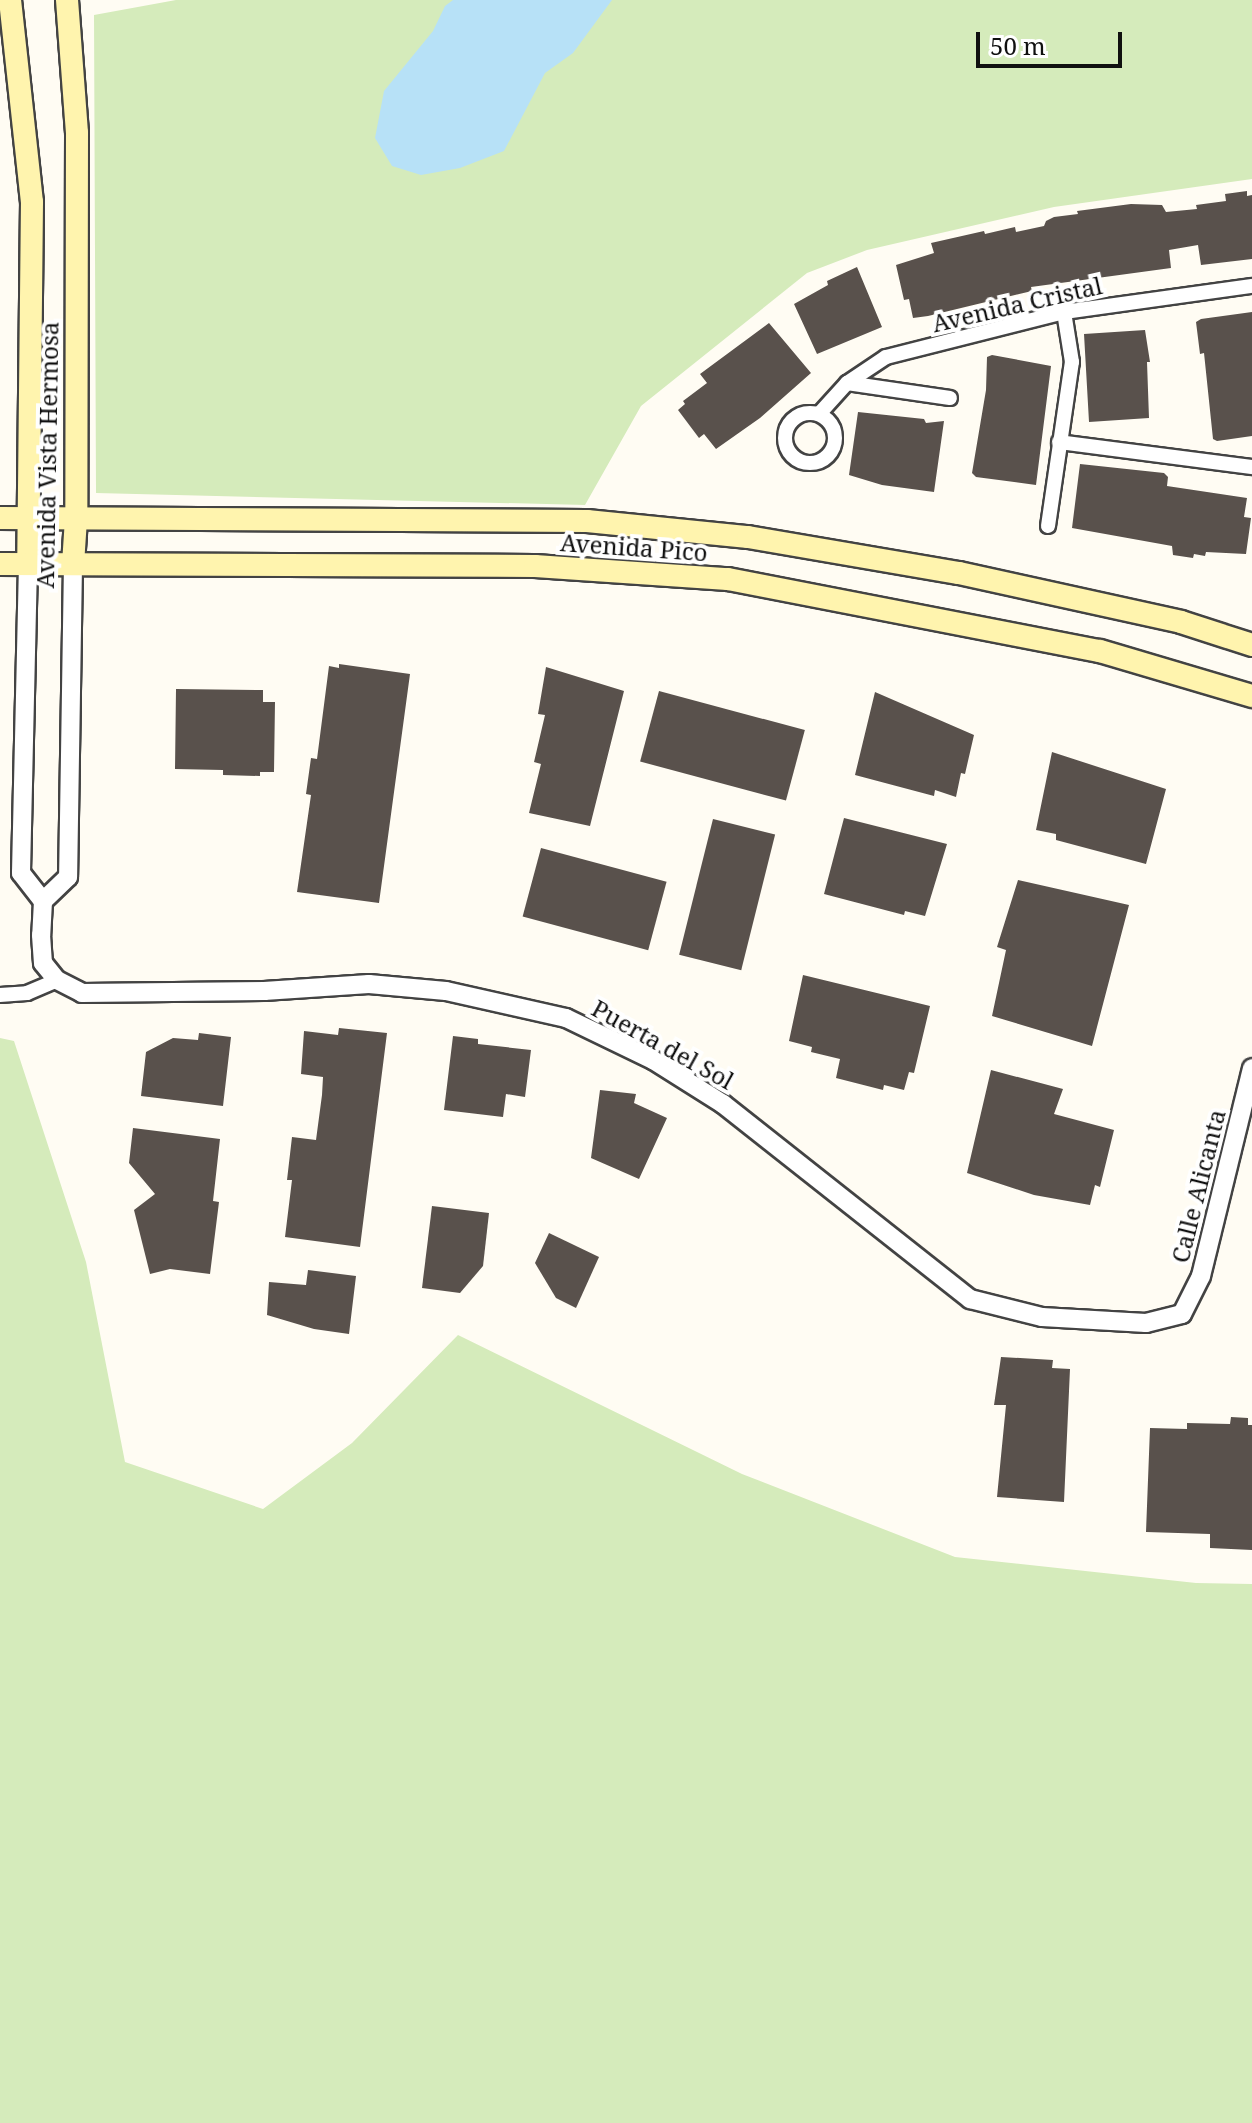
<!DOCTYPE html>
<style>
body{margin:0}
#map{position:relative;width:1252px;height:2123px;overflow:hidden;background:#fffcf3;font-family:"Noto Serif",serif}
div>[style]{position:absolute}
.green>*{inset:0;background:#d5ebbb}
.water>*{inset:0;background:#b7e1f7}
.building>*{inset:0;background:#59514c;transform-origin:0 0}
.roads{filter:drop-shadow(2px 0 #434343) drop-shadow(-2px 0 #434343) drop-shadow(0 2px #434343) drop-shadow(0 -2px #434343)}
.minor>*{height:14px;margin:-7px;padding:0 7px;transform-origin:7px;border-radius:7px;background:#fff}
.minor>.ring{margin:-7px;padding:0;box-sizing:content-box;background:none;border:14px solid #fff;border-radius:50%}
.tertiary>*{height:18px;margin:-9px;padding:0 9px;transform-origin:9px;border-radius:9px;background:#fff}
.secondary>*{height:22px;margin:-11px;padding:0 11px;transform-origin:11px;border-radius:11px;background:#fff4ae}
span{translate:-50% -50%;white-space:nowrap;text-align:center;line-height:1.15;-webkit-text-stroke:8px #fff;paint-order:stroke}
.street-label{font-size:24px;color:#101010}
.scale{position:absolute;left:976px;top:32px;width:146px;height:36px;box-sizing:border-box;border:4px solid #101010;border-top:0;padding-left:10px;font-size:24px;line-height:28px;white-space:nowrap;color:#101010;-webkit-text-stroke:6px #fff;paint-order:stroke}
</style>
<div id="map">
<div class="green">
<i style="clip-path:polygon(176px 0,1252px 0,1252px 179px,1054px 207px,867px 250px,807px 273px,641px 406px,585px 505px,96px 493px,94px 15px)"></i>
<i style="clip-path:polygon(0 1038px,14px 1041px,86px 1262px,125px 1462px,263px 1509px,352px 1443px,458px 1335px,742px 1474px,955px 1557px,1196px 1583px,1252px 1584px,1252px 2123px,0 2123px)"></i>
</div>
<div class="water">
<i style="clip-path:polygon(453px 0,612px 0,573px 53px,545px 73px,504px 151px,460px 168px,421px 175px,392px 166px,375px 138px,384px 91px,433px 31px,445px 6px)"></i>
</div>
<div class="building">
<i style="clip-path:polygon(1247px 191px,1247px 196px,1252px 195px,1252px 259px,1201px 265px,1198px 245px,1169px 250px,1171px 268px,1031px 287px,1032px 291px,928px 316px,913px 318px,909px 299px,904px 300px,896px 265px,934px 253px,931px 243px,984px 231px,985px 234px,1015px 227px,1016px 232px,1044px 226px,1046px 221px,1054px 217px,1078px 214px,1077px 211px,1131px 204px,1162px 205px,1166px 212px,1197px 209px,1196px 205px,1226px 201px,1225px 194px)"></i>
<i style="clip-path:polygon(857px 267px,882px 327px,817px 354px,794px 304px,828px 285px,827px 281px)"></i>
<i style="clip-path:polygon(1252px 312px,1252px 436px,1217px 441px,1213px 439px,1204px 353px,1200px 354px,1196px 322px,1201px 319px)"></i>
<i style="clip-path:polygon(769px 323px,811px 373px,760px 418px,716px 449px,704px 434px,699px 438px,678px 410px,685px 404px,683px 401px,707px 383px,700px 374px)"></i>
<i style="clip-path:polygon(1145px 330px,1150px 362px,1147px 362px,1149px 418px,1089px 422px,1084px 334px)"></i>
<i style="clip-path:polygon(992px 355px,1051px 366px,1036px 485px,976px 477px,972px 473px,986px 390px,987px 357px)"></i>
<i style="clip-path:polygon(858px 412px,924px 419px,926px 423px,944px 421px,934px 492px,882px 485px,849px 475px)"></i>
<i style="clip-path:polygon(1080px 464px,1164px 473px,1168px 477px,1167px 486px,1247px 498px,1244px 517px,1251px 518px,1246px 554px,1206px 552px,1205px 556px,1194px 554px,1193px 558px,1173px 555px,1172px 546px,1072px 528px)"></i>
<i style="clip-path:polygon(339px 664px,410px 674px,379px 903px,297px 892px,311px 795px,306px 794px,311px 758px,317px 759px,329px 666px,339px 668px)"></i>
<i style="clip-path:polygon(546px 667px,624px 691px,590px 826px,529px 813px,541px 764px,534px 762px,545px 715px,538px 714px)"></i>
<i style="clip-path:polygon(176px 689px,263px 690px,263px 702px,275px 702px,274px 772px,260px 772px,260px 776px,223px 775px,223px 770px,175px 769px)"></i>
<i style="left:659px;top:691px;width:151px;height:73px;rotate:15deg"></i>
<i style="clip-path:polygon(875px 692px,974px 735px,965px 774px,961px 773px,956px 797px,935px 790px,934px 796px,855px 775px)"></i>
<i style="clip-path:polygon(1052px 752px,1166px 789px,1146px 864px,1056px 840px,1056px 834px,1036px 830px)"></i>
<i style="clip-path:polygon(844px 818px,947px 844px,925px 916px,905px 911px,904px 915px,824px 894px)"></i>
<i style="left:713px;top:819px;width:64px;height:140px;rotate:14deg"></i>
<i style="left:541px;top:848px;width:130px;height:71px;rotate:15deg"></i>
<i style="clip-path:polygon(1018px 880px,1129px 905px,1092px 1046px,992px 1016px,1006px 950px,997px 947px)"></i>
<i style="clip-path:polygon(803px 975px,930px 1006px,914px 1073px,909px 1072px,904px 1090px,884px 1085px,883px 1090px,836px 1078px,840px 1059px,811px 1052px,812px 1047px,789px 1041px)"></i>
<i style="clip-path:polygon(339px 1028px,387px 1033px,360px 1247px,285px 1237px,292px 1180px,287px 1180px,292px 1137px,316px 1140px,322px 1095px,323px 1077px,301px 1074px,304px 1031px,338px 1035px)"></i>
<i style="clip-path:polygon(199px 1033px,231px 1037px,223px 1106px,141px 1096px,146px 1052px,173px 1038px,198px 1040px)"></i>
<i style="clip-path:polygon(453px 1036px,478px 1039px,478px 1044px,531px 1050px,525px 1097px,506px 1094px,503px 1117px,444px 1110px)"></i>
<i style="clip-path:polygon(991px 1070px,1063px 1089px,1054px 1114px,1114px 1130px,1100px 1187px,1095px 1185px,1090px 1205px,1034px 1195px,967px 1173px)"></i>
<i style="clip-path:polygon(600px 1090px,636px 1094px,634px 1103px,667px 1118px,639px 1179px,591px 1158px)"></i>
<i style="clip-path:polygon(133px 1128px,220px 1139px,213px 1201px,219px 1202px,210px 1274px,170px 1269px,150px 1274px,134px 1210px,155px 1194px,129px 1163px)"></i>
<i style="clip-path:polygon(432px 1206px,489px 1213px,483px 1266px,460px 1293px,422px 1288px)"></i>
<i style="clip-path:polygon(549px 1233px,599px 1257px,576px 1308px,556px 1298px,535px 1263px)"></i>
<i style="clip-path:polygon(308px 1270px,356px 1276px,349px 1334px,314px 1329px,267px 1315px,269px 1282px,306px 1285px)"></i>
<i style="clip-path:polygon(1001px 1357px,1053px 1360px,1052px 1368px,1070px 1369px,1064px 1502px,997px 1497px,1006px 1405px,994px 1405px)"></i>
<i style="clip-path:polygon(1231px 1417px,1248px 1418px,1248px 1425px,1252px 1425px,1252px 1550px,1210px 1548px,1210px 1534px,1146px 1532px,1150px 1428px,1187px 1429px,1187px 1423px,1230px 1424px)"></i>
</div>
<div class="roads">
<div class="minor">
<i style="left:847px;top:383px;width:104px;rotate:8.3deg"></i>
<i class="ring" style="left:785px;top:413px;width:36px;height:36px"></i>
<i style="left:819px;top:414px;width:42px;rotate:-47.9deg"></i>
<i style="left:847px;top:383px;width:47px;rotate:-33.7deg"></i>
<i style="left:886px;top:357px;width:184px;rotate:-14.2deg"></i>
<i style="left:1064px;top:312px;width:190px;rotate:-7.9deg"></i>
<i style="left:1059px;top:442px;width:195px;rotate:7.4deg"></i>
<i style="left:1048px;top:526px;width:166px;rotate:-81.7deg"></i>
<i style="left:1072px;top:362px;width:51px;rotate:-99.1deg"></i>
<i style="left:0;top:995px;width:27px;rotate:-4deg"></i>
<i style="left:27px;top:993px;width:33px;rotate:-23deg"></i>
</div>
<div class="tertiary">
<i style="left:28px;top:564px;width:309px;rotate:91.3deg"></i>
<i style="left:21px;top:873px;width:36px;rotate:52deg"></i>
<i style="left:73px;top:564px;width:313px;rotate:90.9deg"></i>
<i style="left:68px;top:877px;width:35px;rotate:136deg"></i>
<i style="left:43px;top:901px;width:34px;rotate:93deg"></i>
<i style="left:41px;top:935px;width:28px;rotate:86deg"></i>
<i style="left:43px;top:963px;width:22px;rotate:51deg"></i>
<i style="left:57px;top:980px;width:28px;rotate:27deg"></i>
<i style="left:82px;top:993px;width:182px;rotate:-0.6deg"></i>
<i style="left:264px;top:991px;width:105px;rotate:-3.8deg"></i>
<i style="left:369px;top:984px;width:77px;rotate:5.2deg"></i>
<i style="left:446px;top:991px;width:123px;rotate:12.7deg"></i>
<i style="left:566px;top:1018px;width:97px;rotate:25.8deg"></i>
<i style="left:653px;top:1060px;width:83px;rotate:32.2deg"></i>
<i style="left:723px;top:1104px;width:315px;rotate:38.3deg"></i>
<i style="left:970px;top:1299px;width:74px;rotate:14deg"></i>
<i style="left:1042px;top:1317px;width:104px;rotate:3.3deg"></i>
<i style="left:1146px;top:1323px;width:37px;rotate:-14deg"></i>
<i style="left:1182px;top:1314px;width:42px;rotate:-63.4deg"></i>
<i style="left:1201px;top:1276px;width:214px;rotate:-76.2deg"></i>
</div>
<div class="secondary">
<i style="left:10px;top:0;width:203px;rotate:83.8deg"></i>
<i style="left:32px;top:202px;width:362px;rotate:90.6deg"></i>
<i style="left:67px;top:0;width:133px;rotate:85.7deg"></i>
<i style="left:77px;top:133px;width:386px;rotate:90.1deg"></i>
<i style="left:76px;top:519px;width:45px;rotate:93.8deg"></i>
<i style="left:0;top:518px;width:587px;rotate:0.29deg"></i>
<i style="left:587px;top:521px;width:162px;rotate:5.7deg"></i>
<i style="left:748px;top:537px;width:214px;rotate:9.7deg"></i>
<i style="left:959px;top:573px;width:227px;rotate:12.4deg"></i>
<i style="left:1181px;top:622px;width:75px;rotate:17.9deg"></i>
<i style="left:0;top:564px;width:535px;rotate:0.21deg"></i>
<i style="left:535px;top:566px;width:193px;rotate:3.9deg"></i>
<i style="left:728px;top:579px;width:379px;rotate:11deg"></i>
<i style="left:1100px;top:651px;width:159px;rotate:16.5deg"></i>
</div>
</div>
<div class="street-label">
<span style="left:1017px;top:304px;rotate:-13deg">Avenida Cristal</span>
<span style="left:47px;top:455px;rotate:-89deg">Avenida Vista Hermosa</span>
<span style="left:634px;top:547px;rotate:4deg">Avenida Pico</span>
<span style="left:663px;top:1044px;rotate:29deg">Puerta del Sol</span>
<span style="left:1198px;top:1186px;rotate:-76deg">Calle Alicanta</span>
</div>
<div class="scale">50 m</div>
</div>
